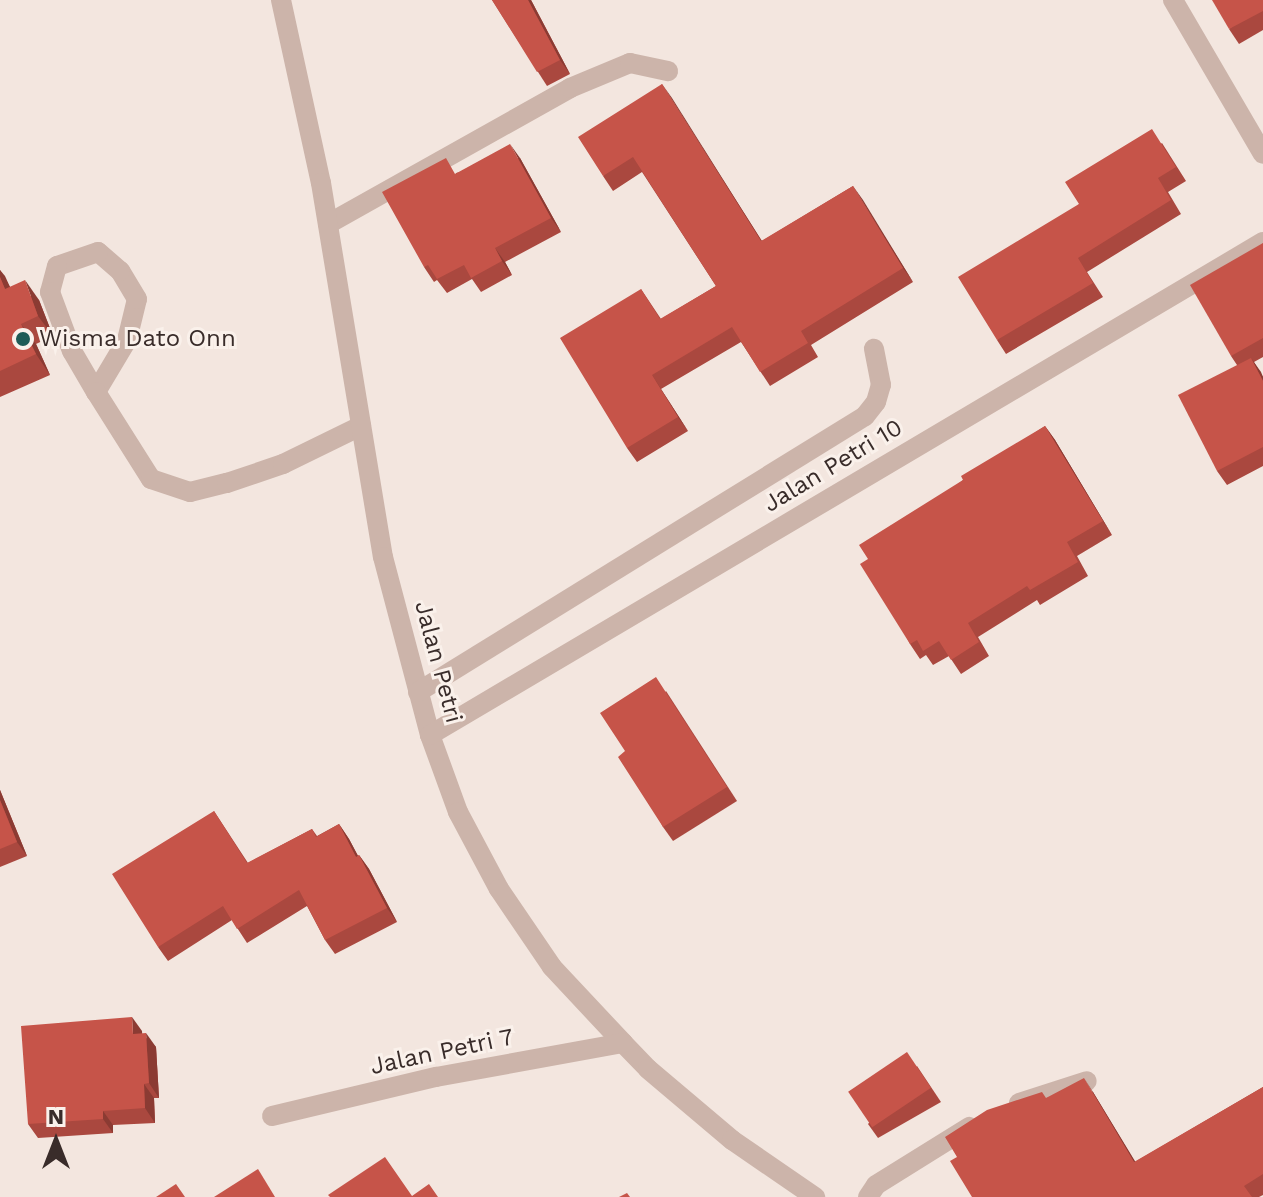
<!DOCTYPE html>
<style>
body{margin:0}
#map{position:relative;width:1263px;height:1197px;overflow:hidden;background:#f3e6df;font-family:"Work Sans",sans-serif}
div>[style]{position:absolute}
.lane>*{height:20px;margin:-10px;padding:0 10px;transform-origin:10px;border-radius:10px;background:#ccb4aa}
.street>*{height:20px;margin:-10px;padding:0 10px;transform-origin:10px;border-radius:10px;background:#ccb4aa}
.wall>*{inset:0;background:#aa483f}
.shaded-wall>*{inset:0;background:#8b3b33}
.building>*{inset:0;background:#c65449;transform-origin:0 0}
.dots>*{width:22px;height:22px;translate:-50% -50%;box-sizing:border-box;border:4px solid #faf1eb;border-radius:50%}
span{translate:-50% -50%;white-space:nowrap;text-align:center;line-height:1.15;-webkit-text-stroke:6px #faf1eb;paint-order:stroke}
.poi-label{font-size:24px;color:#392c2a}
.left{translate:0 -50%;text-align:left}
.street-label{font-size:24px;color:#392c2a}
.north{position:absolute;left:16px;top:1101px;width:80px;height:80px;-webkit-text-stroke:6px #faf1eb;paint-order:stroke;rotate:0deg;font-size:22px;font-weight:700;line-height:32px;text-align:center;color:#392c2a}
.north::after{content:'';display:block;margin:auto;width:28px;height:36px;background:#392c2a;clip-path:polygon(50% 0,100% 100%,50% 72%,0 100%)}
</style>
<div id="map">
<div class="lane">
<i style="left:328px;top:224px;width:278px;rotate:-29.3deg"></i>
<i style="left:570px;top:88px;width:65px;rotate:-22.6deg"></i>
<i style="left:630px;top:63px;width:39px;rotate:12deg"></i>
<i style="left:96px;top:392px;width:61px;rotate:-59.2deg"></i>
<i style="left:127px;top:340px;width:42px;rotate:-76.3deg"></i>
<i style="left:137px;top:299px;width:33px;rotate:-121deg"></i>
<i style="left:120px;top:271px;width:29px;rotate:-139deg"></i>
<i style="left:98px;top:252px;width:43px;rotate:161.1deg"></i>
<i style="left:57px;top:266px;width:27px;rotate:105deg"></i>
<i style="left:50px;top:292px;width:63px;rotate:69.6deg"></i>
<i style="left:72px;top:351px;width:48px;rotate:59.7deg"></i>
<i style="left:96px;top:392px;width:103px;rotate:57.7deg"></i>
<i style="left:151px;top:479px;width:41px;rotate:18.4deg"></i>
<i style="left:190px;top:492px;width:38px;rotate:-14deg"></i>
<i style="left:227px;top:483px;width:59px;rotate:-18.7deg"></i>
<i style="left:283px;top:464px;width:87px;rotate:-26deg"></i>
</div>
<div class="street">
<i style="left:281px;top:0;width:187px;rotate:77.7deg"></i>
<i style="left:321px;top:183px;width:379px;rotate:80.6deg"></i>
<i style="left:383px;top:557px;width:184px;rotate:75.2deg"></i>
<i style="left:430px;top:735px;width:82px;rotate:70deg"></i>
<i style="left:458px;top:812px;width:87px;rotate:62deg"></i>
<i style="left:499px;top:889px;width:94px;rotate:55.8deg"></i>
<i style="left:552px;top:967px;width:104px;rotate:46.9deg"></i>
<i style="left:623px;top:1043px;width:36px;rotate:46deg"></i>
<i style="left:648px;top:1069px;width:110px;rotate:40.2deg"></i>
<i style="left:732px;top:1140px;width:101px;rotate:34.5deg"></i>
<i style="left:1173px;top:0;width:178px;rotate:59.7deg"></i>
<i style="left:418px;top:692px;width:525px;rotate:-31.69deg"></i>
<i style="left:865px;top:416px;width:18px;rotate:-52deg"></i>
<i style="left:876px;top:402px;width:18px;rotate:-74deg"></i>
<i style="left:881px;top:385px;width:37px;rotate:-101deg"></i>
<i style="left:430px;top:735px;width:968px;rotate:-30.62deg"></i>
<i style="left:1019px;top:1103px;width:71px;rotate:-17.9deg"></i>
<i style="left:272px;top:1116px;width:169px;rotate:-13.4deg"></i>
<i style="left:436px;top:1077px;width:190px;rotate:-10.3deg"></i>
<i style="left:868px;top:1197px;width:14px;rotate:-56deg"></i>
<i style="left:876px;top:1185px;width:110px;rotate:-31.9deg"></i>
</div>
<div class="wall">
<i style="clip-path:polygon(492px 0,531px 0,570px 74px,547px 86px)"></i>
<i style="clip-path:polygon(1263px 0,1263px 30px,1239px 44px,1229px 29px)"></i>
<i style="clip-path:polygon(662px 84px,762px 241px,853px 186px,913px 282px,811px 345px,818px 357px,770px 386px,741px 342px,661px 389px,688px 431px,637px 462px,627px 448px,641px 289px,661px 319px,716px 286px,642px 172px,613px 191px,603px 176px)"></i>
<i style="clip-path:polygon(1162px 143px,1186px 181px,1168px 192px,1181px 214px,1087px 272px,1103px 297px,1006px 354px,997px 340px,1079px 204px)"></i>
<i style="clip-path:polygon(520px 158px,561px 232px,505px 262px,512px 275px,481px 292px,472px 279px,447px 293px,437px 280px,434px 282px,424px 267px,456px 173px)"></i>
<i style="clip-path:polygon(1263px 243px,1263px 357px,1254px 362px,1263px 377px,1263px 466px,1227px 485px,1217px 471px,1237px 365px,1231px 356px)"></i>
<i style="clip-path:polygon(0 270px,10px 287px,39px 300px,53px 336px,36px 344px,50px 375px,0 397px)"></i>
<i style="clip-path:polygon(1045px 426px,1055px 440px,1112px 535px,1077px 556px,1088px 576px,1040px 605px,1037px 600px,978px 637px,989px 656px,961px 674px,949px 656px,933px 665px,926px 655px,920px 659px,910px 644px,868px 559px,963px 480px)"></i>
<i style="clip-path:polygon(666px 691px,737px 801px,673px 841px,663px 827px,625px 751px)"></i>
<i style="clip-path:polygon(0 790px,27px 856px,0 867px)"></i>
<i style="clip-path:polygon(214px 811px,248px 863px,312px 829px,317px 836px,339px 824px,349px 839px,358px 856px,359px 855px,369px 869px,397px 922px,335px 954px,325px 940px,307px 906px,247px 943px,232px 920px,168px 961px,158px 947px)"></i>
<i style="clip-path:polygon(142px 1031px,142px 1034px,156px 1047px,159px 1098px,154px 1098px,155px 1123px,113px 1125px,113px 1133px,38px 1138px,28px 1124px)"></i>
<i style="clip-path:polygon(917px 1066px,941px 1102px,878px 1138px,868px 1124px)"></i>
<i style="clip-path:polygon(1263px 1087px,1263px 1195px,1259px 1197px,972px 1197px,1046px 1098px,1093px 1092px,1135px 1162px)"></i>
</div>
<div class="shaded-wall">
<i style="clip-path:polygon(528px 0,531px 0,570px 74px,560px 60px)"></i>
<i style="clip-path:polygon(662px 84px,672px 98px,771px 256px,761px 241px)"></i>
<i style="clip-path:polygon(510px 144px,520px 158px,561px 232px,551px 218px)"></i>
<i style="clip-path:polygon(853px 186px,863px 200px,913px 282px,903px 268px)"></i>
<i style="clip-path:polygon(495px 248px,505px 262px,512px 275px,502px 261px)"></i>
<i style="clip-path:polygon(0 270px,5px 276px,20px 309px,5px 289px,0 277px)"></i>
<i style="clip-path:polygon(25px 280px,39px 300px,53px 336px,38px 316px)"></i>
<i style="clip-path:polygon(21px 324px,36px 344px,50px 375px,36px 354px)"></i>
<i style="clip-path:polygon(1251px 358px,1261px 372px,1263px 377px,1263px 381px)"></i>
<i style="clip-path:polygon(652px 375px,688px 431px,678px 417px)"></i>
<i style="clip-path:polygon(1045px 426px,1055px 440px,1112px 535px,1103px 521px)"></i>
<i style="clip-path:polygon(0 790px,27px 856px,17px 842px,0 800px)"></i>
<i style="clip-path:polygon(339px 824px,349px 839px,366px 871px,356px 857px)"></i>
<i style="clip-path:polygon(359px 855px,369px 869px,397px 922px,387px 908px)"></i>
<i style="clip-path:polygon(132px 1017px,142px 1031px,143px 1049px,133px 1034px)"></i>
<i style="clip-path:polygon(146px 1033px,156px 1047px,159px 1098px,149px 1083px)"></i>
<i style="clip-path:polygon(1084px 1078px,1093px 1092px,1144px 1176px,1134px 1162px)"></i>
<i style="clip-path:polygon(144px 1084px,154px 1098px,155px 1123px,145px 1108px)"></i>
<i style="clip-path:polygon(103px 1111px,113px 1125px,113px 1133px,103px 1119px)"></i>
</div>
<div class="building">
<i style="clip-path:polygon(492px 0,528px 0,560px 60px,537px 72px)"></i>
<i style="clip-path:polygon(1212px 0,1263px 0,1263px 11px,1229px 29px)"></i>
<i style="clip-path:polygon(662px 84px,761px 241px,853px 186px,903px 268px,801px 331px,808px 343px,760px 372px,732px 327px,652px 375px,678px 417px,627px 448px,560px 338px,641px 289px,660px 319px,716px 286px,633px 157px,603px 176px,578px 137px)"></i>
<i style="clip-path:polygon(1152px 129px,1176px 167px,1158px 178px,1171px 200px,1078px 258px,1093px 283px,997px 340px,958px 277px,1079px 204px,1065px 182px)"></i>
<i style="clip-path:polygon(510px 144px,551px 218px,495px 248px,502px 261px,471px 278px,464px 265px,437px 279px,428px 265px,424px 267px,382px 192px,446px 158px,455px 174px)"></i>
<i style="clip-path:polygon(1263px 243px,1263px 338px,1231px 356px,1190px 285px)"></i>
<i style="clip-path:polygon(0 277px,5px 289px,25px 280px,38px 316px,21px 324px,36px 354px,0 371px)"></i>
<i style="clip-path:polygon(1251px 358px,1263px 381px,1263px 447px,1217px 471px,1178px 395px)"></i>
<i style="clip-path:polygon(1045px 426px,1103px 521px,1067px 542px,1078px 562px,1030px 590px,1027px 586px,968px 623px,979px 642px,951px 660px,939px 641px,923px 651px,917px 640px,910px 644px,860px 564px,868px 559px,859px 545px,963px 480px,961px 476px)"></i>
<i style="clip-path:polygon(656px 677px,727px 787px,663px 827px,618px 757px,625px 751px,600px 713px)"></i>
<i style="clip-path:polygon(0 800px,17px 842px,0 849px)"></i>
<i style="clip-path:polygon(214px 811px,247px 863px,312px 829px,316px 837px,339px 824px,356px 857px,359px 855px,387px 908px,325px 940px,299px 890px,237px 929px,223px 906px,158px 947px,112px 874px)"></i>
<i style="clip-path:polygon(132px 1017px,133px 1034px,146px 1033px,149px 1083px,144px 1084px,145px 1108px,103px 1111px,103px 1119px,28px 1124px,21px 1026px)"></i>
<i style="left:907px;top:1052px;width:43px;height:71px;rotate:56deg"></i>
<i style="clip-path:polygon(1084px 1078px,1134px 1162px,1263px 1087px,1263px 1174px,1244px 1186px,1252px 1197px,972px 1197px,950px 1161px,957px 1157px,945px 1137px,987px 1110px,1042px 1092px,1046px 1098px)"></i>
<i style="clip-path:polygon(385px 1157px,412px 1196px,429px 1184px,438px 1197px,330px 1197px,328px 1195px)"></i>
<i style="clip-path:polygon(258px 1169px,275px 1197px,214px 1197px)"></i>
<i style="clip-path:polygon(176px 1184px,185px 1197px,156px 1197px)"></i>
<i style="clip-path:polygon(627px 1193px,630px 1197px,619px 1197px)"></i>
</div>
<div class="dots">
<i style="left:23px;top:339px;background:#1f5b56"></i>
</div>
<div class="poi-label">
<span class="left" style="left:39px;top:339px">Wisma Dato Onn</span>
</div>
<div class="street-label">
<span style="left:833px;top:466px;rotate:-31deg">Jalan Petri 10</span>
<span style="left:438px;top:662px;rotate:75deg">Jalan Petri</span>
<span style="left:442px;top:1052px;rotate:-12deg">Jalan Petri 7</span>
</div>
<div class="north">N</div>
</div>
